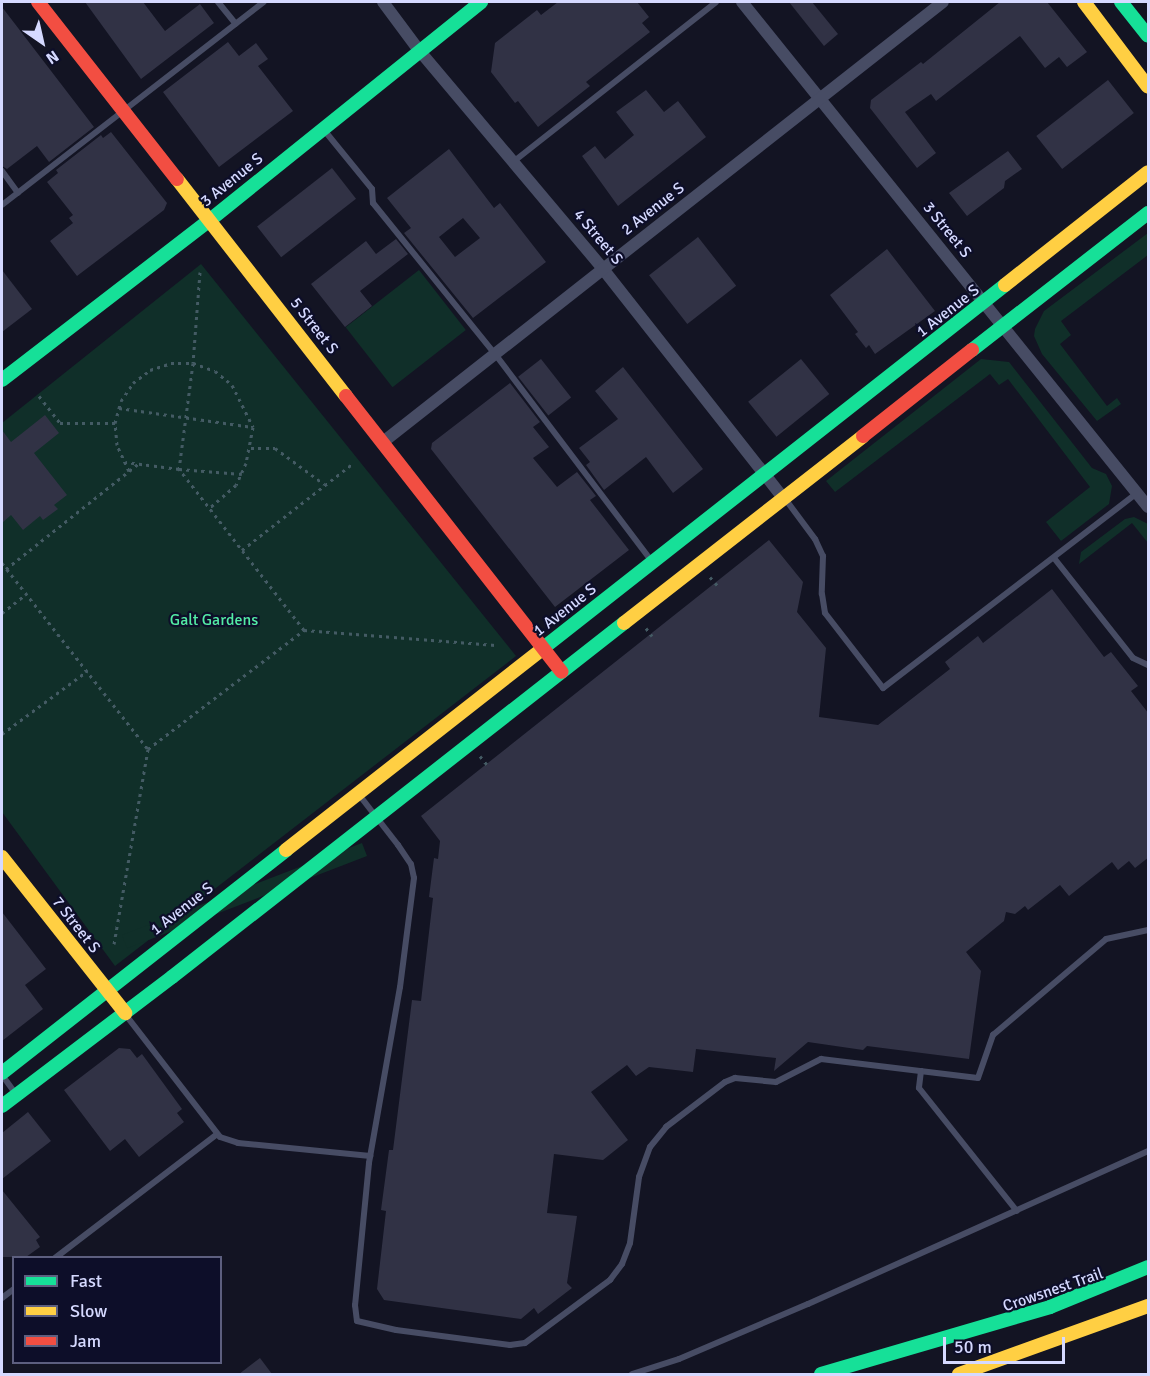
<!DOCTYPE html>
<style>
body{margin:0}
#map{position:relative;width:1150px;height:1376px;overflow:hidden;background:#131423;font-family:Signika,sans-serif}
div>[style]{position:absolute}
.green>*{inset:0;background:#102f29;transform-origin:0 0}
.building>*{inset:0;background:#313245;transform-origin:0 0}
.path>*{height:3px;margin-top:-1.5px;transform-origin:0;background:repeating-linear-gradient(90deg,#445b64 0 3px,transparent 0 7.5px)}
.lane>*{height:6px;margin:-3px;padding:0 3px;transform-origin:3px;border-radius:3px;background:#474c64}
.street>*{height:12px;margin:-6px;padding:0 6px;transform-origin:6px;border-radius:6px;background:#474c64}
.fast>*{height:14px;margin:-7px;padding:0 7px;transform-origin:7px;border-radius:7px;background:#16e098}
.slow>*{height:14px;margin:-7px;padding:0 7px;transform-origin:7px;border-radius:7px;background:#ffcf43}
.jam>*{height:14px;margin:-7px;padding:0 7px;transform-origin:7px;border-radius:7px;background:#f24e42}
span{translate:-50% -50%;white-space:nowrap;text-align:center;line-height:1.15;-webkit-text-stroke:4.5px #0d0e29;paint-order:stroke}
.street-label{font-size:16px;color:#d5d9ff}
.park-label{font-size:16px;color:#53eca5}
.frame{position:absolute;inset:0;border:3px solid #d5d9ff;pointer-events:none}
.legend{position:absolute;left:12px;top:1256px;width:210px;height:108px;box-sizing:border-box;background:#0d0e29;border:2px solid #5d5f7f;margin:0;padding:8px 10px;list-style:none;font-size:18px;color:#d5d9ff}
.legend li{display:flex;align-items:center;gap:12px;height:30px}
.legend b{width:30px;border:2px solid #5d5f7f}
.north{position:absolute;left:12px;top:12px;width:60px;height:60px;-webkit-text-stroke:4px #0d0e29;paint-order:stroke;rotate:146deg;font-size:16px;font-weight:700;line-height:24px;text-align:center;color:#d5d9ff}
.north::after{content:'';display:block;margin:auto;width:21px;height:27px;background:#d5d9ff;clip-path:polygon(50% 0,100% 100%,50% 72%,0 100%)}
.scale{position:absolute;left:943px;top:1337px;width:122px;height:27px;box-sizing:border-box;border:3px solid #d5d9ff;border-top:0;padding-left:8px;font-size:18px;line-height:21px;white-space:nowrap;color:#d5d9ff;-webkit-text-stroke:4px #0d0e29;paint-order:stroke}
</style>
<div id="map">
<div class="green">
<i style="clip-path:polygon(1148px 233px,1148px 255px,1061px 321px,1071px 335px,1060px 344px,1107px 406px,1117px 398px,1121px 404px,1097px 421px,1042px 354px,1034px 336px,1035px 329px,1044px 311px)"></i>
<i style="clip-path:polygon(201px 264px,516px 656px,115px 966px,2px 812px,2px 423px)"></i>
<i style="left:419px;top:270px;width:76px;height:93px;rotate:52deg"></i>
<i style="clip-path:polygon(981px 359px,1009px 362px,1092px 468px,1106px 474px,1112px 486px,1109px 504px,1061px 541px,1046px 522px,1090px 487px,1008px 379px,999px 385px,990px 374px,835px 492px,826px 481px)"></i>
<i style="clip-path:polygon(1134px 517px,1148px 524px,1148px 543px,1132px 523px,1079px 564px,1081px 552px,1125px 519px)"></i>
<i style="left:362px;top:843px;width:14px;height:257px;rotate:69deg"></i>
</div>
<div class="building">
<i style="clip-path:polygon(85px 2px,143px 2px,165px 31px,200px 4px,214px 23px,141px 79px)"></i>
<i style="clip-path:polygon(558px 2px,637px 2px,649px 17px,642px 23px,650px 32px,586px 82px,590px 86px,538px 127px,518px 101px,515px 103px,491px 72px,495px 43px,537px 10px,541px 15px)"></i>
<i style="clip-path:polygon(789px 2px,812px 2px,838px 34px,824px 46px)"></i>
<i style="clip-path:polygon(1000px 2px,1047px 2px,1087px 52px,1067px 67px,1059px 57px,1045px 68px,1020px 36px,936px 101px,931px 94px,905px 112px,936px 153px,917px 168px,870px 108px,871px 100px,921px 62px,923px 64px)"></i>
<i style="clip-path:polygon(2px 7px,94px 127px,49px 162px,37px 146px,7px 169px,2px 166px)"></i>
<i style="clip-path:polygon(228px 42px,239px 56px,256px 43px,268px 59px,258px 66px,293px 111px,219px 167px,163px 92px)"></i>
<i style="left:1108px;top:80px;width:42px;height:91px;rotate:52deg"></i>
<i style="clip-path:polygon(646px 90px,664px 112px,678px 101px,706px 137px,618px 206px,582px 156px,595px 146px,605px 159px,634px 135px,616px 112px)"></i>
<i style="clip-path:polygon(111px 132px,167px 203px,164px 210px,77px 276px,50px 241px,73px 223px,69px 218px,73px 215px,47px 182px,58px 173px,56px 170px,101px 135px,103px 138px)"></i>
<i style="clip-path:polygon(evenodd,449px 149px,494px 208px,500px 203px,546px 262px,473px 318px,404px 233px,411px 228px,387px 198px,449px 149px,463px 218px,480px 238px,455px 257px,439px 237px,463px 218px)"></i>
<i style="clip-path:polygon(1008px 151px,1022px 169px,1005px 181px,1004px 188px,967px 216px,949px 193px)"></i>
<i style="left:332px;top:168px;width:39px;height:95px;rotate:52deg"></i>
<i style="left:698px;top:237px;width:62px;height:62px;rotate:52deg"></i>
<i style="clip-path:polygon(396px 239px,408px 254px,360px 291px,372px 306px,345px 327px,311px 284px,366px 241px,376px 254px)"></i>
<i style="clip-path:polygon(887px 249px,935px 311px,875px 354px,869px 345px,866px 348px,855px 334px,858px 332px,830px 295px)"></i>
<i style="clip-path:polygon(2px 270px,32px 309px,2px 332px)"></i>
<i style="left:541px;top:359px;width:49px;height:29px;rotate:52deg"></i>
<i style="left:801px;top:359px;width:45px;height:68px;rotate:51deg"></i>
<i style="clip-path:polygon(623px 367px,703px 469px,673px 493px,646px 457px,604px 490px,586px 465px,590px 462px,579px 448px,618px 419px,595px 391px)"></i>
<i style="clip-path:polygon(510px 383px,540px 422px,533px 427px,549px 447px,533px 458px,557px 487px,577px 472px,596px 496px,590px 500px,629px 550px,555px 607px,431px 449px,432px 443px)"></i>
<i style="clip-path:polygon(45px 415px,59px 433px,34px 453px,67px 495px,54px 505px,58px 509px,43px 520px,40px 516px,23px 530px,11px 515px,2px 523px,2px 430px,11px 442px)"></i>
<i style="clip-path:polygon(769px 540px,803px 582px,797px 612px,826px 648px,819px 717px,878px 725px,950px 669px,945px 662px,978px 636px,983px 643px,1052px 589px,1104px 657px,1111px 652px,1138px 686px,1131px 691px,1149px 714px,1149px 857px,1135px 868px,1129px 861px,1118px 870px,1112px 862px,1069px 896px,1060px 885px,1028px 910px,1025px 906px,1015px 914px,1006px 912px,1004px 921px,966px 952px,981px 971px,969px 1059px,867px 1046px,863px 1050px,808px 1042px,774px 1071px,776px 1058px,696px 1049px,693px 1072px,649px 1067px,636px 1076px,627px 1065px,591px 1092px,628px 1140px,603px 1160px,554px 1154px,547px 1213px,577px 1216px,567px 1283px,572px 1288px,538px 1314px,534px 1308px,521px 1319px,384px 1300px,377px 1289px,386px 1211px,381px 1210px,389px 1150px,393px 1150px,412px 1000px,421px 1001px,433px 898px,429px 897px,434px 858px,438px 859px,440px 841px,421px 816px)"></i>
<i style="clip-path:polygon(2px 912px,46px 969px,25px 985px,43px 1009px,2px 1041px)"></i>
<i style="clip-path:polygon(119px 1048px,130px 1049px,137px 1058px,142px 1054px,182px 1109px,177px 1113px,184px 1122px,139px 1157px,125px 1139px,110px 1151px,64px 1090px)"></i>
<i style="clip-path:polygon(28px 1112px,51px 1141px,2px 1179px,2px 1133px)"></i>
<i style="clip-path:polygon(2px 1190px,40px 1237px,36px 1240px,40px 1247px,26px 1257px,2px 1257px)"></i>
<i style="clip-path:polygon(260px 1358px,272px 1374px,239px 1374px)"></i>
</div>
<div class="path">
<i style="left:200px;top:272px;width:91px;rotate:94.4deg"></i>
<i style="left:193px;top:363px;width:107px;rotate:97.5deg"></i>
<i style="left:179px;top:469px;width:63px;rotate:4.5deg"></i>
<i style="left:39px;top:396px;width:34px;rotate:52deg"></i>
<i style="left:60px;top:423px;width:55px"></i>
<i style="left:119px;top:408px;width:135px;rotate:8.1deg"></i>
<i style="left:251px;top:448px;width:24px"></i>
<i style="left:275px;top:448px;width:61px;rotate:36.3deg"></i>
<i style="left:129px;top:471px;width:29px;rotate:-115deg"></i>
<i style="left:117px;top:445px;width:22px;rotate:-95deg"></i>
<i style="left:115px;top:423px;width:23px;rotate:-75deg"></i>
<i style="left:121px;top:401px;width:22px;rotate:-56deg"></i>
<i style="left:133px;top:383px;width:21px;rotate:-37deg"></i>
<i style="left:150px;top:370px;width:22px;rotate:-18deg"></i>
<i style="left:171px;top:363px;width:22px"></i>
<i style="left:193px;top:363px;width:23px;rotate:20deg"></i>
<i style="left:215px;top:371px;width:22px;rotate:39deg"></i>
<i style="left:232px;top:385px;width:47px;rotate:63.4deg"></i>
<i style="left:253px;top:427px;width:37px;rotate:101deg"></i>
<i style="left:246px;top:463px;width:24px;rotate:114deg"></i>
<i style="left:236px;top:485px;width:35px;rotate:139deg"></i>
<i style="left:242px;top:550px;width:140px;rotate:-38deg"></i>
<i style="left:2px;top:563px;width:236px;rotate:51.9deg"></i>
<i style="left:6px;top:569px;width:169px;rotate:-38.5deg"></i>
<i style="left:710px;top:577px;width:11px;rotate:49deg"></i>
<i style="left:2px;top:613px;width:31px;rotate:-38deg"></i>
<i style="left:646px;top:628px;width:10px;rotate:53deg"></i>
<i style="left:304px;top:630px;width:192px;rotate:4.5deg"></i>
<i style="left:2px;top:734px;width:106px;rotate:-36.5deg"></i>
<i style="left:480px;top:756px;width:13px;rotate:51deg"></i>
<i style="left:114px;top:944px;width:198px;rotate:-80.1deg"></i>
<i style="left:148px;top:749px;width:196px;rotate:-37.3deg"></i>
<i style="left:304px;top:630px;width:204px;rotate:-127.8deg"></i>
<i style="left:179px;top:469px;width:54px;rotate:-172.6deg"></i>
</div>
<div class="lane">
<i style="left:218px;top:2px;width:28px;rotate:51deg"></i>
<i style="left:324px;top:130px;width:76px;rotate:50.9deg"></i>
<i style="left:372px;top:189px;width:14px;rotate:86deg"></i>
<i style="left:373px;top:203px;width:194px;rotate:51.1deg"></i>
<i style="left:495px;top:354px;width:257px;rotate:52.9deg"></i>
<i style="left:513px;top:162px;width:258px;rotate:-38.2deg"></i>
<i style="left:2px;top:171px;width:27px;rotate:54deg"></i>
<i style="left:2px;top:205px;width:331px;rotate:-37.8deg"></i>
<i style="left:786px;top:500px;width:49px;rotate:53.4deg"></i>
<i style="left:815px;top:539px;width:19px;rotate:65deg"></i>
<i style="left:823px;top:556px;width:38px;rotate:92deg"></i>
<i style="left:822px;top:594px;width:19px;rotate:81deg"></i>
<i style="left:825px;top:613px;width:95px;rotate:52.3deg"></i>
<i style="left:883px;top:688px;width:320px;rotate:-37.5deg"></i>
<i style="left:1054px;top:558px;width:127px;rotate:51.7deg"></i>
<i style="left:1133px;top:658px;width:17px;rotate:25deg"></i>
<i style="left:360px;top:796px;width:62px;rotate:52.2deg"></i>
<i style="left:398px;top:845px;width:23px;rotate:56deg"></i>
<i style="left:411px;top:864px;width:14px;rotate:78deg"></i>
<i style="left:414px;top:878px;width:110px;rotate:97.3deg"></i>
<i style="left:400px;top:987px;width:179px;rotate:100deg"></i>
<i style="left:369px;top:1163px;width:143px;rotate:95.6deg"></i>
<i style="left:355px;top:1305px;width:16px;rotate:83deg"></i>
<i style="left:357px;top:1321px;width:40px;rotate:13deg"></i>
<i style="left:396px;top:1330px;width:115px;rotate:7.5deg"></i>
<i style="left:510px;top:1345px;width:15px;rotate:-8deg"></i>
<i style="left:525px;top:1343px;width:106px;rotate:-36.5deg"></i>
<i style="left:610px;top:1280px;width:20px;rotate:-53deg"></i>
<i style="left:622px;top:1264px;width:22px;rotate:-69deg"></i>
<i style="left:630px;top:1243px;width:67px;rotate:-82.2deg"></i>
<i style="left:639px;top:1177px;width:32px;rotate:-70deg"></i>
<i style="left:650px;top:1147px;width:26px;rotate:-51deg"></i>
<i style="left:666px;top:1127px;width:74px;rotate:-37.3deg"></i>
<i style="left:725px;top:1082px;width:11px;rotate:-22deg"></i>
<i style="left:735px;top:1078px;width:41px;rotate:5.6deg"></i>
<i style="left:776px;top:1082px;width:51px;rotate:-27.1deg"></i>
<i style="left:821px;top:1059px;width:158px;rotate:6.9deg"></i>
<i style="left:978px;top:1078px;width:46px;rotate:-70.8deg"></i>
<i style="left:993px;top:1035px;width:148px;rotate:-40.3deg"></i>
<i style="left:1106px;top:939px;width:43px;rotate:-12.1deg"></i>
<i style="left:125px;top:1014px;width:155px;rotate:52.3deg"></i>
<i style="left:220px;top:1137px;width:19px;rotate:18deg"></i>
<i style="left:238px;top:1143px;width:133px;rotate:5.6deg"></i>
<i style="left:921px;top:1071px;width:17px;rotate:97deg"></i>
<i style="left:919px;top:1088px;width:157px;rotate:51.5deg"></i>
<i style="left:2px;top:1075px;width:22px;rotate:54deg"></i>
<i style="left:55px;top:1258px;width:204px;rotate:-37.4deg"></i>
<i style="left:2px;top:1298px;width:15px;rotate:-37deg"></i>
<i style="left:632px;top:1374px;width:49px;rotate:-17.7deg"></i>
<i style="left:679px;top:1359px;width:140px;rotate:-23.1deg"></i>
<i style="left:808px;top:1304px;width:373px;rotate:-24.2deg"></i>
</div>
<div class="street">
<i style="left:383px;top:2px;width:59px;rotate:53.3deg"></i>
<i style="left:418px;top:49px;width:287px;rotate:49.9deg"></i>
<i style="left:603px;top:269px;width:291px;rotate:51.8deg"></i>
<i style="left:742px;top:2px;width:648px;rotate:51.2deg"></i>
<i style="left:383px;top:442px;width:712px;rotate:-38.16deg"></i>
</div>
<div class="fast">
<i style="left:1121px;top:2px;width:43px;rotate:51.5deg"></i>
<i style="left:972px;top:350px;width:223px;rotate:-37.9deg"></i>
<i style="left:2px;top:380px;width:262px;rotate:-37.6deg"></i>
<i style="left:210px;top:220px;width:348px;rotate:-38.8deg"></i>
<i style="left:542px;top:649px;width:589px;rotate:-38.17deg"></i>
<i style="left:2px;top:1073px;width:361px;rotate:-38.1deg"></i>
<i style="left:2px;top:1106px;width:213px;rotate:-37.2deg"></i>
<i style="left:172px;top:977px;width:574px;rotate:-38.07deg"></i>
<i style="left:821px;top:1374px;width:239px;rotate:-16.3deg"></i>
<i style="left:1050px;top:1307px;width:106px;rotate:-22.2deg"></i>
</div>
<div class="slow">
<i style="left:1084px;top:2px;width:106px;rotate:53deg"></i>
<i style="left:177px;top:179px;width:275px;rotate:52.1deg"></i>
<i style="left:1005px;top:285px;width:182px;rotate:-38.3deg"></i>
<i style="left:624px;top:623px;width:303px;rotate:-38deg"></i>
<i style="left:286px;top:850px;width:325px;rotate:-38.1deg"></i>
<i style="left:2px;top:857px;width:199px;rotate:51.7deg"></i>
<i style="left:959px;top:1374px;width:201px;rotate:-19.8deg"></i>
</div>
<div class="jam">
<i style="left:38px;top:2px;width:225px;rotate:51.9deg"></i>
<i style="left:346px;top:396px;width:350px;rotate:52deg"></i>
<i style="left:863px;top:436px;width:139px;rotate:-38.3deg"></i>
</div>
<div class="street-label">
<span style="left:232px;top:180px;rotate:-39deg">3 Avenue S</span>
<span style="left:653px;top:209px;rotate:-38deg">2 Avenue S</span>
<span style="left:947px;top:230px;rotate:51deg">3 Street S</span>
<span style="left:598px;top:237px;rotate:50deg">4 Street S</span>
<span style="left:948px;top:311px;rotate:-38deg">1 Avenue S</span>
<span style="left:314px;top:326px;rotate:52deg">5 Street S</span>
<span style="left:565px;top:610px;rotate:-38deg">1 Avenue S</span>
<span style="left:182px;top:909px;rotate:-38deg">1 Avenue S</span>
<span style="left:76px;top:925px;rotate:52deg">7 Street S</span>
<span style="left:1053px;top:1290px;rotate:-19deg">Crowsnest Trail</span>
</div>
<div class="park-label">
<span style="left:214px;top:620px">Galt Gardens</span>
</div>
<div class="frame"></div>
<ul class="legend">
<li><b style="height:8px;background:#16e098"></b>Fast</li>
<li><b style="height:8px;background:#ffcf43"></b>Slow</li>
<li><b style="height:8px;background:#f24e42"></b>Jam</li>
</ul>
<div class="north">N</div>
<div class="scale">50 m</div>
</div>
